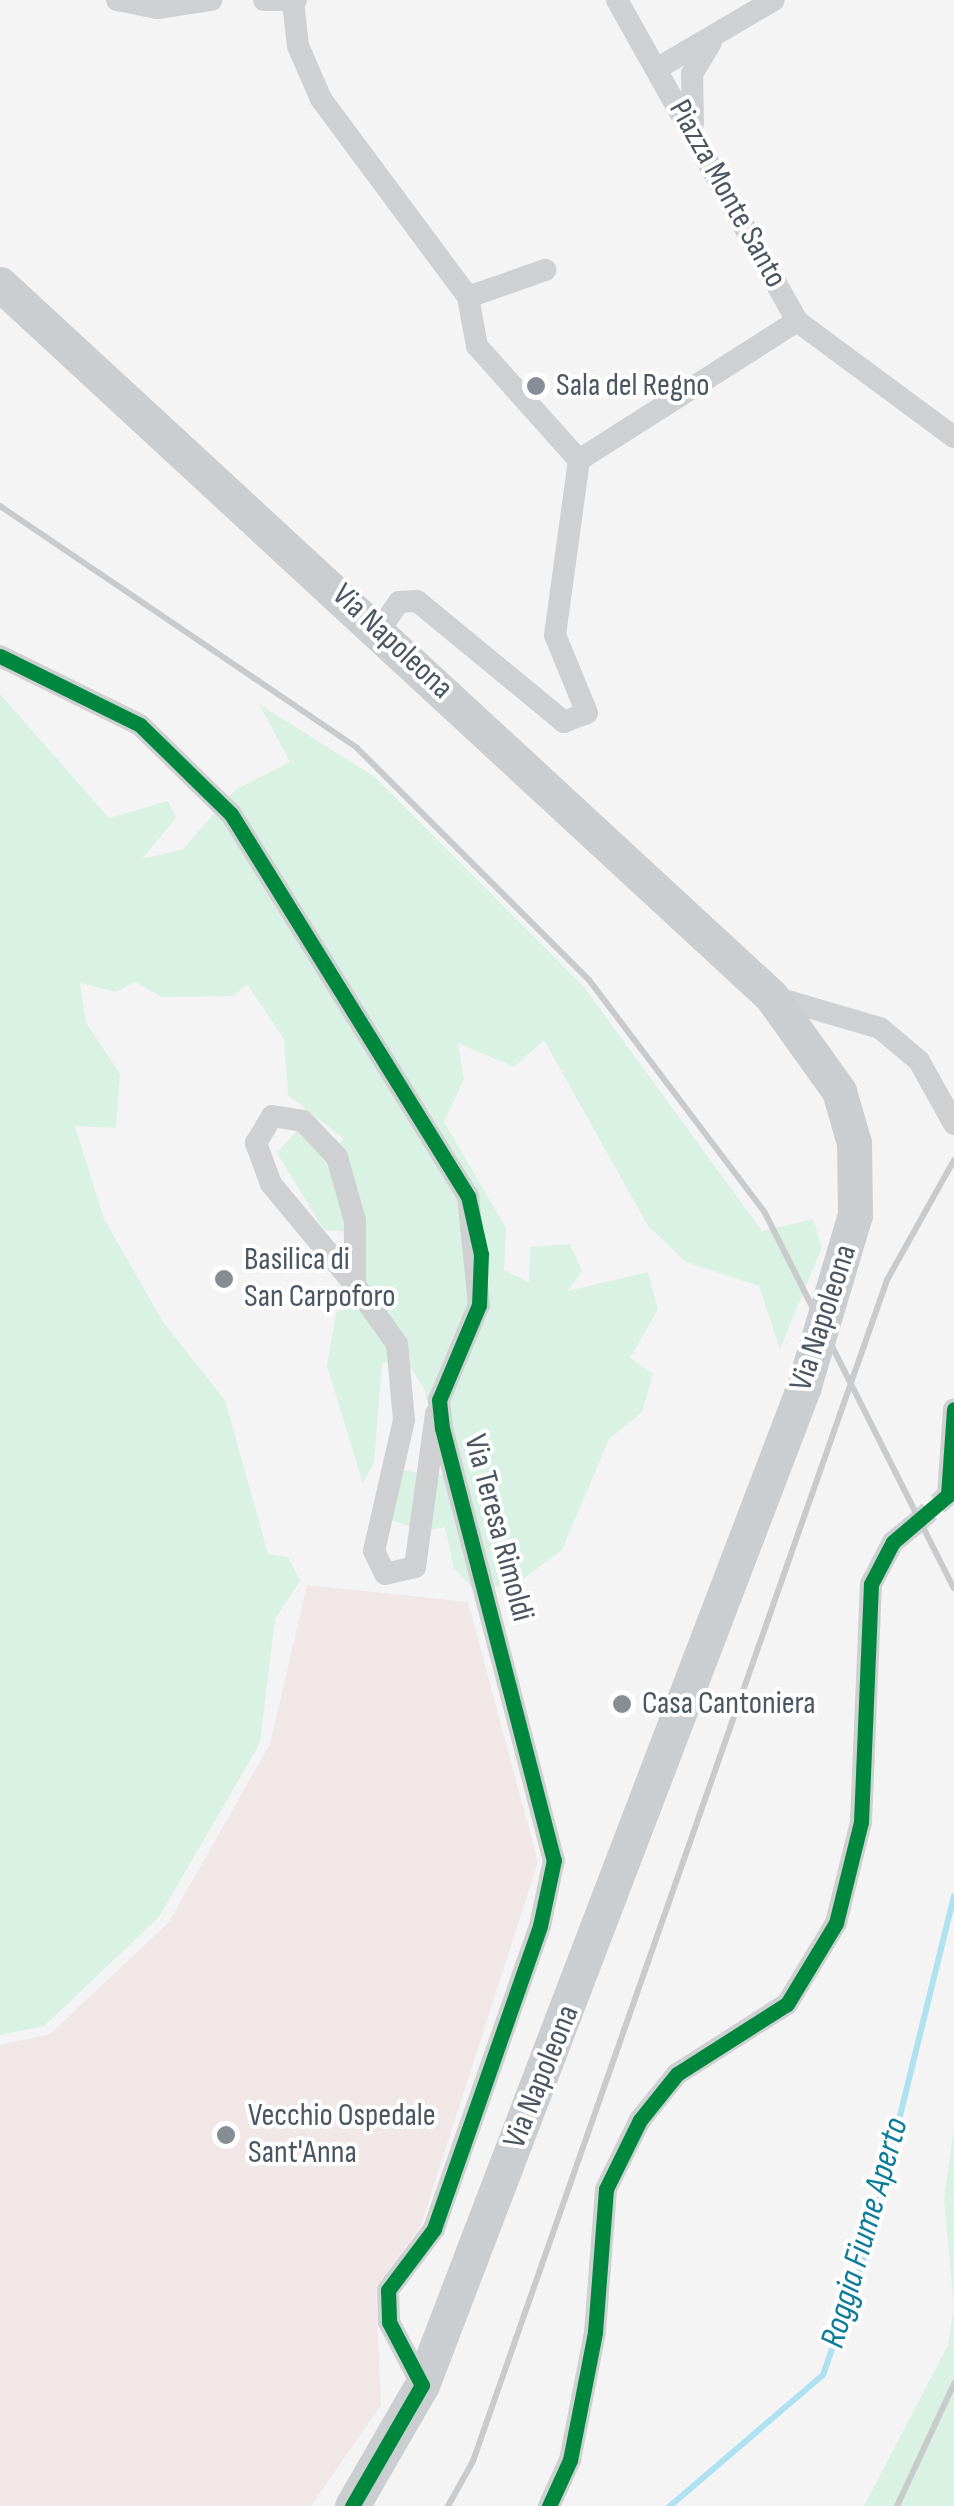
<!DOCTYPE html>
<style>
body{margin:0}
#map{position:relative;width:954px;height:2506px;overflow:hidden;background:#f4f4f4;font-family:"Sofia Sans Condensed",sans-serif}
div>[style]{position:absolute}
.medical>*{inset:0;background:#f1e7e6}
.green>*{inset:0;background:#d9f2e3}
.stream>*{height:6px;margin:-3px;padding:0 3px;transform-origin:3px;border-radius:3px;background:#aee2f0}
.street-tunnel>*{height:22px;margin-top:-11px;transform-origin:0;background:repeating-linear-gradient(90deg,#d2d4d7 0 22px,transparent 0 33px)}
.street>*{height:22px;margin:-11px;padding:0 11px;transform-origin:11px;border-radius:11px;background:#ced0d2}
.primary>*{height:35px;margin:-17.5px;padding:0 17.5px;transform-origin:17.5px;border-radius:17.5px;background:#caced1}
.rail>*{height:6px;margin:-3px;padding:0 3px;transform-origin:3px;border-radius:3px;background:#c9cacc}
.primary-bridge>*{height:35px;margin:-17.5px;padding:0 17.5px;transform-origin:17.5px;border-radius:17.5px;background:#caced1}
.cycleway>*{height:15px;margin:-7.5px;padding:0 7.5px;transform-origin:7.5px;border-radius:7.5px;background:#00873e}
.dots>*{width:28px;height:28px;translate:-50% -50%;box-sizing:border-box;border:5px solid #fff;border-radius:50%}
span{translate:-50% -50%;white-space:nowrap;text-align:center;line-height:1.15;-webkit-text-stroke:8px #fff;paint-order:stroke}
.street-label{font-size:32px;color:#4a5661}
.poi-label{font-size:32px;color:#4a5661}
.left{translate:0 -50%;text-align:left}
.water-label{font-size:35px;color:#0c7c9b;font-style:italic}
</style>
<div id="map">
<div class="medical">
<i style="clip-path:polygon(307px 1585px,468px 1602px,538px 1862px,421px 2225px,376px 2287px,381px 2405px,311px 2506px,0 2506px,0 2045px,50px 2034px,169px 1922px,270px 1744px)"></i>
</div>
<div class="green">
<i style="clip-path:polygon(0 694px,109px 818px,168px 801px,176px 818px,142px 859px,183px 849px,235px 790px,290px 762px,259px 704px,375px 777px,584px 987px,762px 1231px,813px 1219px,822px 1247px,780px 1349px,759px 1286px,686px 1262px,648px 1226px,544px 1040px,514px 1067px,458px 1043px,464px 1079px,444px 1122px,506px 1228px,504px 1270px,529px 1282px,530px 1247px,570px 1244px,582px 1271px,568px 1291px,648px 1272px,658px 1309px,630px 1358px,653px 1374px,642px 1412px,609px 1439px,562px 1550px,519px 1582px,475px 1591px,454px 1568px,445px 1527px,423px 1531px,389px 1519px,395px 1470px,445px 1475px,424px 1388px,403px 1357px,382px 1363px,374px 1463px,363px 1483px,327px 1366px,336px 1313px,367px 1289px,347px 1265px,343px 1231px,324px 1230px,277px 1153px,299px 1128px,326px 1155px,344px 1139px,288px 1095px,284px 1039px,247px 984px,234px 996px,162px 997px,135px 982px,116px 992px,80px 983px,86px 1023px,120px 1074px,116px 1128px,75px 1126px,104px 1219px,163px 1322px,225px 1400px,268px 1554px,288px 1557px,300px 1581px,275px 1619px,260px 1743px,159px 1917px,44px 2026px,0 2035px)"></i>
<i style="clip-path:polygon(954px 2128px,954px 2506px,864px 2506px,948px 2345px,954px 2307px,944px 2199px)"></i>
</div>
<div class="stream">
<i style="left:670px;top:2506px;width:201px;rotate:-40.6deg"></i>
<i style="left:823px;top:2375px;width:137px;rotate:-70.8deg"></i>
<i style="left:868px;top:2246px;width:360px;rotate:-76.2deg"></i>
</div>
<div class="street-tunnel">
<i style="left:913px;top:1526px;width:47px;rotate:-41.5deg"></i>
</div>
<div class="street">
<i style="left:117px;top:0;width:41px;rotate:11.3deg"></i>
<i style="left:157px;top:8px;width:55px;rotate:-8.4deg"></i>
<i style="left:264px;top:0;width:32px"></i>
<i style="left:617px;top:0;width:368px;rotate:60.7deg"></i>
<i style="left:797px;top:321px;width:195px;rotate:36.5deg"></i>
<i style="left:293px;top:2px;width:44px;rotate:83.5deg"></i>
<i style="left:298px;top:46px;width:58px;rotate:66.5deg"></i>
<i style="left:321px;top:99px;width:247px;rotate:53.4deg"></i>
<i style="left:468px;top:297px;width:50px;rotate:79.6deg"></i>
<i style="left:477px;top:346px;width:153px;rotate:48.2deg"></i>
<i style="left:579px;top:460px;width:177px;rotate:97.8deg"></i>
<i style="left:555px;top:635px;width:84px;rotate:67.7deg"></i>
<i style="left:587px;top:713px;width:25px;rotate:159deg"></i>
<i style="left:564px;top:722px;width:190px;rotate:-140.5deg"></i>
<i style="left:417px;top:601px;width:18px;rotate:177deg"></i>
<i style="left:399px;top:602px;width:33px;rotate:125deg"></i>
<i style="left:658px;top:68px;width:134px;rotate:-30.4deg"></i>
<i style="left:693px;top:124px;width:50px;rotate:-91.1deg"></i>
<i style="left:692px;top:74px;width:37px;rotate:-59deg"></i>
<i style="left:468px;top:297px;width:82px;rotate:-19.3deg"></i>
<i style="left:579px;top:460px;width:259px;rotate:-32.5deg"></i>
<i style="left:0;top:656px;width:156px;rotate:26.2deg"></i>
<i style="left:140px;top:725px;width:127px;rotate:44.4deg"></i>
<i style="left:231px;top:814px;width:450px;rotate:58.2deg"></i>
<i style="left:468px;top:1196px;width:110px;rotate:84.2deg"></i>
<i style="left:479px;top:1305px;width:103px;rotate:112.8deg"></i>
<i style="left:439px;top:1400px;width:28px;rotate:84deg"></i>
<i style="left:442px;top:1428px;width:446px;rotate:75.5deg"></i>
<i style="left:554px;top:1860px;width:67px;rotate:102deg"></i>
<i style="left:540px;top:1926px;width:321px;rotate:109.3deg"></i>
<i style="left:434px;top:2229px;width:76px;rotate:127deg"></i>
<i style="left:388px;top:2290px;width:32px;rotate:88deg"></i>
<i style="left:389px;top:2322px;width:71px;rotate:62.4deg"></i>
<i style="left:771px;top:996px;width:114px;rotate:16.4deg"></i>
<i style="left:880px;top:1028px;width:51px;rotate:40.2deg"></i>
<i style="left:919px;top:1061px;width:72px;rotate:60.9deg"></i>
<i style="left:355px;top:1285px;width:131px;rotate:-129.7deg"></i>
<i style="left:271px;top:1184px;width:44px;rotate:-110.1deg"></i>
<i style="left:256px;top:1143px;width:31px;rotate:-59deg"></i>
<i style="left:272px;top:1116px;width:31px;rotate:9deg"></i>
<i style="left:303px;top:1121px;width:50px;rotate:46.6deg"></i>
<i style="left:337px;top:1157px;width:66px;rotate:74.3deg"></i>
<i style="left:355px;top:1221px;width:64px;rotate:90deg"></i>
<i style="left:355px;top:1285px;width:72px;rotate:54.6deg"></i>
<i style="left:397px;top:1344px;width:76px;rotate:84.7deg"></i>
<i style="left:404px;top:1420px;width:134px;rotate:102.9deg"></i>
<i style="left:374px;top:1551px;width:25px;rotate:64deg"></i>
<i style="left:385px;top:1574px;width:31px;rotate:-13deg"></i>
<i style="left:415px;top:1567px;width:155px;rotate:-82.2deg"></i>
<i style="left:948px;top:1495px;width:86px;rotate:-86deg"></i>
<i style="left:549px;top:2506px;width:51px;rotate:-65.5deg"></i>
<i style="left:570px;top:2460px;width:130px;rotate:-78.9deg"></i>
<i style="left:595px;top:2332px;width:143px;rotate:-85.6deg"></i>
<i style="left:606px;top:2189px;width:77px;rotate:-63.8deg"></i>
<i style="left:640px;top:2120px;width:59px;rotate:-51.2deg"></i>
<i style="left:677px;top:2074px;width:130px;rotate:-32.5deg"></i>
<i style="left:787px;top:2004px;width:95px;rotate:-58.8deg"></i>
<i style="left:836px;top:1923px;width:104px;rotate:-76.1deg"></i>
<i style="left:861px;top:1822px;width:238px;rotate:-87.6deg"></i>
<i style="left:871px;top:1584px;width:47px;rotate:-62.4deg"></i>
<i style="left:893px;top:1542px;width:26px;rotate:-39deg"></i>
</div>
<div class="primary">
<i style="left:0;top:284px;width:1049px;rotate:42.72deg"></i>
<i style="left:771px;top:996px;width:117px;rotate:54.4deg"></i>
<i style="left:839px;top:1091px;width:54px;rotate:73.9deg"></i>
<i style="left:854px;top:1143px;width:72px;rotate:89.2deg"></i>
<i style="left:352px;top:2506px;width:140px;rotate:-60deg"></i>
<i style="left:422px;top:2385px;width:1066px;rotate:-69.07deg"></i>
</div>
<div class="rail">
<i style="left:0;top:506px;width:431px;rotate:34.1deg"></i>
<i style="left:357px;top:748px;width:328px;rotate:45deg"></i>
<i style="left:589px;top:980px;width:290px;rotate:52.9deg"></i>
<i style="left:764px;top:1211px;width:422px;rotate:63.3deg"></i>
<i style="left:448px;top:2506px;width:51px;rotate:-60.9deg"></i>
<i style="left:473px;top:2461px;width:1251px;rotate:-70.68deg"></i>
<i style="left:887px;top:1280px;width:137px;rotate:-60.8deg"></i>
<i style="left:897px;top:2506px;width:135px;rotate:-65deg"></i>
</div>
<div class="primary-bridge">
<i style="left:803px;top:1389px;width:182px;rotate:-73.4deg"></i>
</div>
<div class="cycleway">
<i style="left:0;top:656px;width:156px;rotate:26.2deg"></i>
<i style="left:140px;top:725px;width:127px;rotate:44.4deg"></i>
<i style="left:231px;top:814px;width:450px;rotate:58.2deg"></i>
<i style="left:468px;top:1196px;width:59px;rotate:77.4deg"></i>
<i style="left:481px;top:1254px;width:51px;rotate:92.2deg"></i>
<i style="left:479px;top:1305px;width:103px;rotate:112.8deg"></i>
<i style="left:439px;top:1400px;width:28px;rotate:84deg"></i>
<i style="left:442px;top:1428px;width:446px;rotate:75.5deg"></i>
<i style="left:554px;top:1860px;width:67px;rotate:102deg"></i>
<i style="left:540px;top:1926px;width:321px;rotate:109.3deg"></i>
<i style="left:434px;top:2229px;width:76px;rotate:127deg"></i>
<i style="left:388px;top:2290px;width:32px;rotate:88deg"></i>
<i style="left:389px;top:2322px;width:71px;rotate:62.4deg"></i>
<i style="left:422px;top:2385px;width:140px;rotate:120deg"></i>
<i style="left:549px;top:2506px;width:51px;rotate:-65.5deg"></i>
<i style="left:570px;top:2460px;width:130px;rotate:-78.9deg"></i>
<i style="left:595px;top:2332px;width:143px;rotate:-85.6deg"></i>
<i style="left:606px;top:2189px;width:77px;rotate:-63.8deg"></i>
<i style="left:640px;top:2120px;width:59px;rotate:-51.2deg"></i>
<i style="left:677px;top:2074px;width:130px;rotate:-32.5deg"></i>
<i style="left:787px;top:2004px;width:95px;rotate:-58.8deg"></i>
<i style="left:836px;top:1923px;width:104px;rotate:-76.1deg"></i>
<i style="left:861px;top:1822px;width:238px;rotate:-87.6deg"></i>
<i style="left:871px;top:1584px;width:47px;rotate:-62.4deg"></i>
<i style="left:893px;top:1542px;width:72px;rotate:-40.5deg"></i>
<i style="left:948px;top:1495px;width:86px;rotate:-86deg"></i>
</div>
<div class="dots">
<i style="left:536px;top:386px;background:#868d94"></i>
<i style="left:224px;top:1279px;background:#868d94"></i>
<i style="left:622px;top:1704px;background:#868d94"></i>
<i style="left:226px;top:2135px;background:#868d94"></i>
</div>
<div class="street-label">
<span style="left:727px;top:194px;rotate:61deg">Piazza Monte Santo</span>
<span style="left:392px;top:642px;rotate:43deg">Via Napoleona</span>
<span style="left:824px;top:1318px;rotate:-72deg">Via Napoleona</span>
<span style="left:498px;top:1528px;rotate:75deg">Via Teresa Rimoldi</span>
<span style="left:542px;top:2077px;rotate:-68deg">Via Napoleona</span>
</div>
<div class="poi-label">
<span class="left" style="left:556px;top:386px">Sala del Regno</span>
<span class="left" style="left:244px;top:1279px">Basilica di<br>San Carpoforo</span>
<span class="left" style="left:642px;top:1704px">Casa Cantoniera</span>
<span class="left" style="left:248px;top:2135px">Vecchio Ospedale<br>Sant'Anna</span>
</div>
<div class="water-label">
<span style="left:865px;top:2233px;rotate:-74deg">Roggia Fiume Aperto</span>
</div>
</div>
